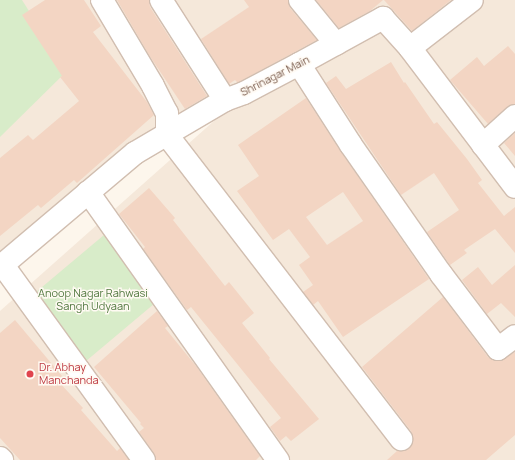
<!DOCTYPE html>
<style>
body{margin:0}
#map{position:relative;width:515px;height:460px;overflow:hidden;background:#fdf6ec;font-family:Manrope,sans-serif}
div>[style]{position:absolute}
.residential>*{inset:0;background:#f5e8da}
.green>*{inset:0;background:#d8ecc9;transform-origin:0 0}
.building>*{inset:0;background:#f3d5c3}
.roads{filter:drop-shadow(1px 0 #d1beb0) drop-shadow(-1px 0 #d1beb0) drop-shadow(0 1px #d1beb0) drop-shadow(0 -1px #d1beb0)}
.street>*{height:22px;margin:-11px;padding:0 11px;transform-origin:11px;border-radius:11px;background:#fff}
.secondary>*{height:22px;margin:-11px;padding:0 11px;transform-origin:11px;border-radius:11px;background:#fff}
.dots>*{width:11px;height:11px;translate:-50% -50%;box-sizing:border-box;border:2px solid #fffaf3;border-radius:50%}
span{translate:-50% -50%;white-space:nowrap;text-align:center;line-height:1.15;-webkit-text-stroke:3px #fffaf3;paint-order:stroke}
.street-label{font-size:11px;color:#7a5c4d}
.park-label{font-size:11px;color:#537a41}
.health-label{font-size:11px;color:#be3a42}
.left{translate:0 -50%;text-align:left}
</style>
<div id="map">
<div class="residential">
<i style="clip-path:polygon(0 0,515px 0,515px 460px,0 460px,0 311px,241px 97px,133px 164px,0 283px)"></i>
</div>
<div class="green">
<i style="clip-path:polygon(0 0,22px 0,67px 71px,0 137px)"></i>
<i style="left:104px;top:235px;width:85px;height:99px;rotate:50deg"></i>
</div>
<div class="building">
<i style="clip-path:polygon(45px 0,84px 0,101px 26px,93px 32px,147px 102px,154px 115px,77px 183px,74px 180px,41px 208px,38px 205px,0 236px,0 158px,28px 135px,33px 140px,79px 101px,60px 77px,62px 76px,22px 15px)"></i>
<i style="clip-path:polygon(117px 0,149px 0,150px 7px,207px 96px,185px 109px,149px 55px)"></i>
<i style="clip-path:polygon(244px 0,288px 0,290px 8px,317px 40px,239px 82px,237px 82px,235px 80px,229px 84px,201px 39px,249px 7px)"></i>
<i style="clip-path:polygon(316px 0,383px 0,370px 11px,339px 28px)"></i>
<i style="clip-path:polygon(384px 0,451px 0,412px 31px)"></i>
<i style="clip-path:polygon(508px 46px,515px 54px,515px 104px,507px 107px,488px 124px,450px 80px,477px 57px,484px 66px)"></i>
<i style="clip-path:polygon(391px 62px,404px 83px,405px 82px,434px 124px,437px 122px,467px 159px,482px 180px,478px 183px,504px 216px,515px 207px,515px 253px,495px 229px,464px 250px,467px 253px,450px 265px,427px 232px,459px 210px,434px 173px,401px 195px,326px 83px,336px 76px,346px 89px)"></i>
<i style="clip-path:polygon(evenodd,306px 98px,341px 152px,429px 279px,343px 337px,318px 301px,313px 305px,303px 292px,313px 285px,299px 265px,310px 257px,289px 229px,273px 240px,237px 191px,259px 176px,238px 145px,306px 98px,343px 192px,363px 221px,327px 245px,306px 217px,343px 192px)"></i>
<i style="clip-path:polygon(515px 133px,515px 156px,504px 143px)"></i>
<i style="clip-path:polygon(149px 188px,175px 218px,173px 220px,225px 286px,229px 282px,254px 313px,242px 323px,270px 358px,269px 359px,319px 419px,291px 441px,286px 436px,280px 441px,270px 427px,281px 418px,191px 307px,187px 310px,143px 249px,145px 247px,119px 214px)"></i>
<i style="clip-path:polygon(515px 265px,515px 317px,501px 303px,487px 314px,462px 280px,478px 267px,492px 285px)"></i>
<i style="clip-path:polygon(443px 297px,488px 357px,493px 360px,500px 361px,515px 352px,515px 435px,486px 460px,387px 460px,397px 451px,403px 451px,409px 449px,413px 443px,413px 437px,411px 431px,362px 367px)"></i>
<i style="clip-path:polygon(157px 311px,168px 326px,165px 328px,196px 366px,260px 456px,256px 460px,156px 460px,154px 453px,139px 432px,144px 428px,140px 424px,141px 423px,94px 367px)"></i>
<i style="clip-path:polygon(15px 320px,62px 376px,57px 380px,83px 408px,81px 410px,117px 451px,120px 448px,129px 460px,20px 460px,0 438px,0 333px)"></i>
</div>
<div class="roads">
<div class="street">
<i style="left:102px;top:0;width:100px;rotate:59.3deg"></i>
<i style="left:153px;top:86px;width:30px;rotate:63deg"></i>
<i style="left:167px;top:113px;width:22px;rotate:90deg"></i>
<i style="left:167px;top:135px;width:384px;rotate:52.4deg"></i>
<i style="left:161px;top:0;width:119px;rotate:57.4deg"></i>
<i style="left:300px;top:0;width:57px;rotate:50.7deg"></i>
<i style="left:410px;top:48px;width:78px;rotate:-37.7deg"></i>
<i style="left:299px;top:64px;width:96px;rotate:57.3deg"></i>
<i style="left:351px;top:145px;width:157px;rotate:55.1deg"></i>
<i style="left:441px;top:274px;width:94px;rotate:52.8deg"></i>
<i style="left:498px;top:349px;width:21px;rotate:-37deg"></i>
<i style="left:483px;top:145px;width:43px;rotate:-42.2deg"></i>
<i style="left:88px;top:192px;width:329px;rotate:54.7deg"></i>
<i style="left:2px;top:264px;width:242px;rotate:54.1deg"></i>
<i style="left:0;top:458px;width:3px;rotate:45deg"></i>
</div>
<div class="secondary">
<i style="left:0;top:267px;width:177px;rotate:-40.2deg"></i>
<i style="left:135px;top:153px;width:104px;rotate:-30.5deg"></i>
<i style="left:225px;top:100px;width:20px;rotate:-20deg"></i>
<i style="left:244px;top:93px;width:62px;rotate:-27.8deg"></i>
<i style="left:299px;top:64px;width:96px;rotate:-28.7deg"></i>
<i style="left:383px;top:18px;width:40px;rotate:48deg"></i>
<i style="left:410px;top:48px;width:174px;rotate:52.9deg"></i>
</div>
</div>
<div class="dots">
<i style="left:30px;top:374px;background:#e0444e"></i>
</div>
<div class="street-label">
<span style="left:275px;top:76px;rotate:-27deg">Shrinagar Main</span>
</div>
<div class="park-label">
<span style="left:93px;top:300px">Anoop Nagar Rahwasi<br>Sangh Udyaan</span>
</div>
<div class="health-label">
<span class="left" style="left:39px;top:374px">Dr. Abhay<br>Manchanda</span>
</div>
</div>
